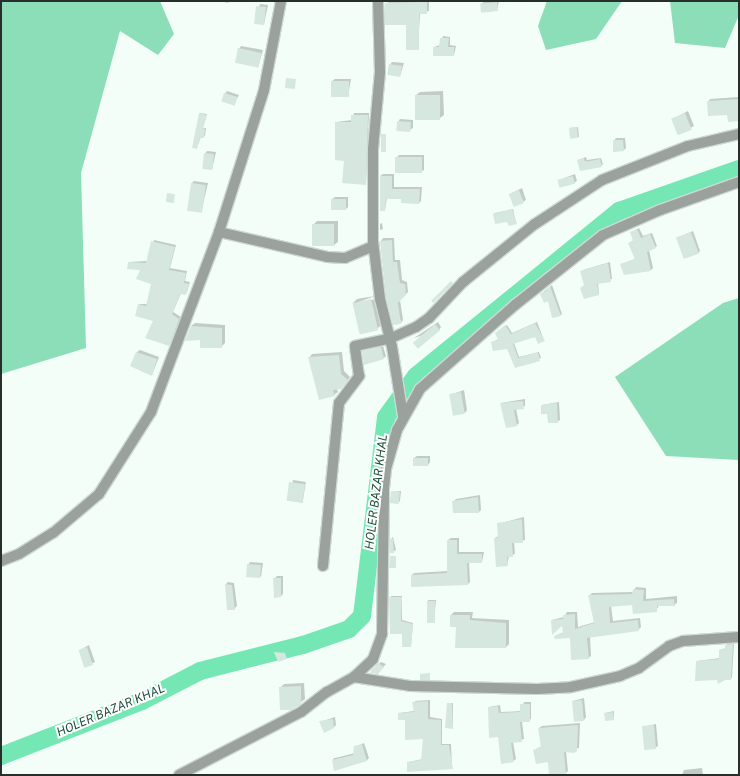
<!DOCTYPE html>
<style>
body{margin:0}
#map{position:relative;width:740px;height:776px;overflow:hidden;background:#f3fef9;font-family:"Public Sans",sans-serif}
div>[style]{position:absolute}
.green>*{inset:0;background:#8bdeb8}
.shadow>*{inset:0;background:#0003;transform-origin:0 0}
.river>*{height:18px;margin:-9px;padding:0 9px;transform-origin:9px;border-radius:9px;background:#75e7b5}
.building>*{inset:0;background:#d5e7de;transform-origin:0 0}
.roads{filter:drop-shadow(1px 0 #ced9d4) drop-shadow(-1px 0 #ced9d4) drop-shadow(0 1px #ced9d4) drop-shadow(0 -1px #ced9d4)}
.minor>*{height:10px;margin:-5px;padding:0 5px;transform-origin:5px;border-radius:5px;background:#9ba29e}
span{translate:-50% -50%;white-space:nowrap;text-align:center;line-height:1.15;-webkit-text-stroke:4px #fff;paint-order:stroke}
.water-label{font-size:12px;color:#1d4d39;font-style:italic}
.frame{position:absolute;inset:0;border:2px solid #282f2b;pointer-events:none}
</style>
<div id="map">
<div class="green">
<i style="clip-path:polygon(1px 1px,160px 1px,174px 34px,158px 55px,120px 31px,81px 173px,86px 348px,1px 374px)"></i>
<i style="clip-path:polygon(547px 1px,622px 1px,596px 39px,546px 50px,538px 26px)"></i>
<i style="clip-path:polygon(670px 1px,739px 1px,739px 15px,725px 48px,675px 43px)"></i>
<i style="clip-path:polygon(739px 298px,739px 460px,666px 456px,615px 377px,723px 303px)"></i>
</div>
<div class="shadow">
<i style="clip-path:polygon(220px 1px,229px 1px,228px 3px)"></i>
<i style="clip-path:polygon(429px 1px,429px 11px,420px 13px,418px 49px,407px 24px,386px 4px,390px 1px)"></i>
<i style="clip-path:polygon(499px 1px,497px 10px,481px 4px,484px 2px)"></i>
<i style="clip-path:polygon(260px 4px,268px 5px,264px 24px,255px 23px)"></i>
<i style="clip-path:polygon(443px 36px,450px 37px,450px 45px,456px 46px,454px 55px,434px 47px,440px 45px)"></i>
<i style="clip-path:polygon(241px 46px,263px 50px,258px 67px,239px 49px)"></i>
<i style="clip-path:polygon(392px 62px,404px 63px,400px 76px,390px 65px)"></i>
<i style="clip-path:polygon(335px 79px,351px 79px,348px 96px,332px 81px)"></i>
<i style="clip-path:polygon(227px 91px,239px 95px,234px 104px,225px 94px)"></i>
<i style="clip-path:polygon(443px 91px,444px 115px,440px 118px,416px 95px,420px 92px)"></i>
<i style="clip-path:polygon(739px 97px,739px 120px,708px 102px,710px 99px)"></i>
<i style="clip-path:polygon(688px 111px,694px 126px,679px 134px,673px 119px)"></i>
<i style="clip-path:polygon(200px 113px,207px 114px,203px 128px,206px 128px,205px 136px,201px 137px,197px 147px,193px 147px)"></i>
<i style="clip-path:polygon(354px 113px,369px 113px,366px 184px,343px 182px,345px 160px,336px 122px,352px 120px)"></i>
<i style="clip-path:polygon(400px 119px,413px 120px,413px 128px,410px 130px,398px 122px)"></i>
<i style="clip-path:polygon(578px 127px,579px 137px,578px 137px,570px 128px)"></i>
<i style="clip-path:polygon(616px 138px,625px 138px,626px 148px,623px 151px,614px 141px)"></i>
<i style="clip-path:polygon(207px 151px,216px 152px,212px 169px,205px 154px)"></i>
<i style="clip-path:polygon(399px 155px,424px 155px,424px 170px,421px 172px,396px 158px)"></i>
<i style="clip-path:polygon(586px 157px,587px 160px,601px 158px,603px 165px,578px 160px)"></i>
<i style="clip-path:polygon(383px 174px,394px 174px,394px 187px,422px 187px,421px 201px,419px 203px,402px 198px,387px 198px,385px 210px,380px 176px)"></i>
<i style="clip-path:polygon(575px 174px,577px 181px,574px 183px,559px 180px)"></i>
<i style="clip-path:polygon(194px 181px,208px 183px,201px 213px,192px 183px)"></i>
<i style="clip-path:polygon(522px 188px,526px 200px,515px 206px,510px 194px)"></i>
<i style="clip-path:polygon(335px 197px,348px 197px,348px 207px,346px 209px,332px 199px)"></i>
<i style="clip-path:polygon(513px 209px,516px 223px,494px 214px,495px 213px)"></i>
<i style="clip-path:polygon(317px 221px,338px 221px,338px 242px,334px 245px,314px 246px,313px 225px)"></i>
<i style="clip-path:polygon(382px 223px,383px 229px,380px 230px,380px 224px)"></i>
<i style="clip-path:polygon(639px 228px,643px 236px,652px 233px,657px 246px,649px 250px,653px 268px,651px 270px,622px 264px,635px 259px,629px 243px,634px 240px,631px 232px)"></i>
<i style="clip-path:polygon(693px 231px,700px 251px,698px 253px,677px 238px)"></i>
<i style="clip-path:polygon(383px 238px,394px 238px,395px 260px,400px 260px,402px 280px,407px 282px,408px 292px,400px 300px,403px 320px,401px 323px,381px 241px)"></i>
<i style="clip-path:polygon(154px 240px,176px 245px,170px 268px,187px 271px,185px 281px,190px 282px,187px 292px,181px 293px,173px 312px,181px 317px,169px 345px,154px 321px,139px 304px,148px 304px,152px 284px,141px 269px,129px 262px,147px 261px)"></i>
<i style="clip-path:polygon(610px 262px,612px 279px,598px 283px,599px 294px,586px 285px,583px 270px)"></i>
<i style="clip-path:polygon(552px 285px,562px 314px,561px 315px,541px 294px)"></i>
<i style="clip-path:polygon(375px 296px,356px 303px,376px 299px,381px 325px,377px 329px,353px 303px,357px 299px)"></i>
<i style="clip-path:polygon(438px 322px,441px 327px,439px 330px,414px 338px)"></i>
<i style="clip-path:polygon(537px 322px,544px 340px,535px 335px,514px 343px,519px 357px,539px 352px,541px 358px,516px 367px,508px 348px,492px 342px,499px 339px,497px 332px,507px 325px,512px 333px)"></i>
<i style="clip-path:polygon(195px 323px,225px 325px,225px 343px,221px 347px,201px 339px,191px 326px)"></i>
<i style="clip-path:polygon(383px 346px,386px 356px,384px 358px,363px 352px)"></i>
<i style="clip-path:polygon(140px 350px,159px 357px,152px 375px,137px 352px)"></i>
<i style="clip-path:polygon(342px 352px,344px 371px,350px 377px,344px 385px,337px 389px,338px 392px,334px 395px,309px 358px,312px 354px)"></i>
<i style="clip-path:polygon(464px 390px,467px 410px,465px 413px,450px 395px)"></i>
<i style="clip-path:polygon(525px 399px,525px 406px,516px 409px,519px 423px,517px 425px,501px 403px)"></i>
<i style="clip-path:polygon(559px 402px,560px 420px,557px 422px,542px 405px)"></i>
<i style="clip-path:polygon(417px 456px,430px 456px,430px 462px,428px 465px,414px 458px)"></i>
<i style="left:293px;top:480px;width:13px;height:21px;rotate:9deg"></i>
<i style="clip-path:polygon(401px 491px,400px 501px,400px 502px,392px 492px)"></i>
<i style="clip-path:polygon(480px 495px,481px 510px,479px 512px,454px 512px,453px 502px,456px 499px)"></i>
<i style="clip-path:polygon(524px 517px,525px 540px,514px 542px,515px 554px,509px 556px,507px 565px,495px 538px,499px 536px,498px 524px)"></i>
<i style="clip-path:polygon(393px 537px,396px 550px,393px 552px,391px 539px)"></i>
<i style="clip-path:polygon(451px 538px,459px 538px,459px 552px,484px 552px,482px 562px,469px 562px,470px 582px,468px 584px,412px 575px,414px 573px,448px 571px,448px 540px)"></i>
<i style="clip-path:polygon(250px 562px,263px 563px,261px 577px,248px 565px)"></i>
<i style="clip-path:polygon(277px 576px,283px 576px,283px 594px,281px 596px,274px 579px)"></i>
<i style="clip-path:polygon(228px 582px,234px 583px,237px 606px,234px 609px,226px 584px)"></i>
<i style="clip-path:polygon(636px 587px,646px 588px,646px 599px,677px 596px,677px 603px,674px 605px,659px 605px,656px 611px,633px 604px,611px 606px,613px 621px,640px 618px,641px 627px,638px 630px,590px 637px,591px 656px,588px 658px,570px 637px,555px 636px,564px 632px,563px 624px,552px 620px,564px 617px,567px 612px,577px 612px,578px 627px,595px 622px,590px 595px,592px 593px,633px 592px)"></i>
<i style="clip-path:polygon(391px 596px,402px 596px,402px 620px,413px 623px,411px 646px,403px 633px,391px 633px)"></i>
<i style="clip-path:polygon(428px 600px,436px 600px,434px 622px,428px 601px)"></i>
<i style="clip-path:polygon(454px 612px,473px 612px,472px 618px,509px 620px,509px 644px,506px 647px,457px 626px,451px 615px)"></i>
<i style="clip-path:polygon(727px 643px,734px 643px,732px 678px,718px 679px,697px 661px,720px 658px,720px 650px,726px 648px)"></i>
<i style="clip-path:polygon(89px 645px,95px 662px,86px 666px,80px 650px)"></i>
<i style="clip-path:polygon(275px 652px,286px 652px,287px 658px,286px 659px)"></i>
<i style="clip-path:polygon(381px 662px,386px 664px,378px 673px,371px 671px)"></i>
<i style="clip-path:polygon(304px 683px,305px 699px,300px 703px,280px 688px,284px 684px)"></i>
<i style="clip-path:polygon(584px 698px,586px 717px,584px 720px,573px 701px)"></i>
<i style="clip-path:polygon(430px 700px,430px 717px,442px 719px,442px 744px,451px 744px,452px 768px,408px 762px,423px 759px,424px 738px,399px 713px,414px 711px,415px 701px)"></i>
<i style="clip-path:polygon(524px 702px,531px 702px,531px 719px,522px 721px,524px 739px,513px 742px,516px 759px,513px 761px,499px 736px,489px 707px,500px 705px,501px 712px,521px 711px)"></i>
<i style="clip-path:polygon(448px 703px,453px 703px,453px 728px,447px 704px)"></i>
<i style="clip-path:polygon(614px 711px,614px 719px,605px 713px)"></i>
<i style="clip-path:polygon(335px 717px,336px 725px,334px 727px,320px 722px)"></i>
<i style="clip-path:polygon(580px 723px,579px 748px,566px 751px,568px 771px,566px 773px,534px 750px,542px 746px,539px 728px,542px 726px)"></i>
<i style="clip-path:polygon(656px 724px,658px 746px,655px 748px,643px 727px)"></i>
<i style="clip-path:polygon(364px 743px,369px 758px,367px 760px,335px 770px,333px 760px,334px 758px,359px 755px,335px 758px,355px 753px,355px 747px)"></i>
<i style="clip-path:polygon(702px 768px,703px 775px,682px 775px,684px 770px)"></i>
</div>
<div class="river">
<i style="left:1px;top:756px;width:151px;rotate:-21.3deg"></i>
<i style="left:142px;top:701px;width:65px;rotate:-27.3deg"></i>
<i style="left:200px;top:671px;width:106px;rotate:-14.2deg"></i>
<i style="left:303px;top:645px;width:49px;rotate:-19.2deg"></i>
<i style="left:349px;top:629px;width:18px;rotate:-45deg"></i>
<i style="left:362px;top:616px;width:200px;rotate:-83.1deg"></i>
<i style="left:386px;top:417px;width:51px;rotate:-53.8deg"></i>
<i style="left:416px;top:376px;width:262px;rotate:-39.1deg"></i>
<i style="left:619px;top:211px;width:127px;rotate:-19.3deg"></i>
</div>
<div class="building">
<i style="clip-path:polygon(419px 2px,427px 2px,427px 14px,419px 14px,419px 50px,406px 50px,406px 25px,385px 25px,385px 3px)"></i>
<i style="left:497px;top:2px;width:9px;height:17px;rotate:84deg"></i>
<i style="left:256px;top:6px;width:10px;height:18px;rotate:6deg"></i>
<i style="clip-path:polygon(440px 38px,449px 38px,448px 47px,454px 47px,454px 56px,433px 56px,433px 47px,439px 47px)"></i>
<i style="left:238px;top:48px;width:24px;height:15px;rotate:12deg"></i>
<i style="left:389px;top:64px;width:13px;height:11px;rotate:9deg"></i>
<i style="left:286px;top:78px;width:10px;height:10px;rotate:6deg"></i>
<i style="left:331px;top:81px;width:18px;height:16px"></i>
<i style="left:224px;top:93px;width:14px;height:9px;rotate:17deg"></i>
<i style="left:415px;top:95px;width:25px;height:25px"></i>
<i style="clip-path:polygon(739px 99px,739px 121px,728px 122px,727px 115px,708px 116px,707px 101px)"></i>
<i style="clip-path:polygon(199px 113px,207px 115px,203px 128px,205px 129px,204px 138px,200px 138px,197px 149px,192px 148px)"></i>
<i style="left:685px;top:113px;width:18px;height:15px;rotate:68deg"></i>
<i style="clip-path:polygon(351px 115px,368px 115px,366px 185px,342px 183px,344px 161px,335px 160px,335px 122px,351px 122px)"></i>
<i style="left:397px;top:121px;width:14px;height:10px;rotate:4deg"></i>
<i style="left:577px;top:127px;width:11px;height:8px;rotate:85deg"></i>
<i style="left:381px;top:134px;width:5px;height:18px"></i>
<i style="clip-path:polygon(613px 140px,623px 140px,624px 151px,613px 152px)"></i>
<i style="left:204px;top:153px;width:10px;height:16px;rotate:6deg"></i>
<i style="left:395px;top:157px;width:27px;height:16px"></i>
<i style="clip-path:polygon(584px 158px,585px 162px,600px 159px,602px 167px,580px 171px,577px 160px)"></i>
<i style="clip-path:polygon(380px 176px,392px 176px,392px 189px,420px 189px,419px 204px,401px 203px,401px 199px,386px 199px,385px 211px,380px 211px)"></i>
<i style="left:573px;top:176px;width:8px;height:16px;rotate:76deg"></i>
<i style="left:191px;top:183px;width:15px;height:28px;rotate:8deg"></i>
<i style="left:519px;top:190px;width:14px;height:11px;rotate:69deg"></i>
<i style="left:167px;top:193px;width:8px;height:9px;rotate:7deg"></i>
<i style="left:331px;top:199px;width:15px;height:11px"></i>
<i style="clip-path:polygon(512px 209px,517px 224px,509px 226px,507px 222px,495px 224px,493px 214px)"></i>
<i style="left:334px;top:224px;width:22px;height:22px;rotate:90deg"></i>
<i style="clip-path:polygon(637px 229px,641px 238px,650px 234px,656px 248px,647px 252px,651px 271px,624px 275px,620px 264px,635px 259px,628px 243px,633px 241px,630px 232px)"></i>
<i style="left:691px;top:232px;width:23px;height:16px;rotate:70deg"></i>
<i style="clip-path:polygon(392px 240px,393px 262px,397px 262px,400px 283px,405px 284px,406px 295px,398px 303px,401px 324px,393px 325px,386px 297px,380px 241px)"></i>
<i style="clip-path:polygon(151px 241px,175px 247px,169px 270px,186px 273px,184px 283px,189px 284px,186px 295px,180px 294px,172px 314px,179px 319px,169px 346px,145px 338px,153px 321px,135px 316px,138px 304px,146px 306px,151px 284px,136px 279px,140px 270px,127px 269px,128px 262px,146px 263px)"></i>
<i style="clip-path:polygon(608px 263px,611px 282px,597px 284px,599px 295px,584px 299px,580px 288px,584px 285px,580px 271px)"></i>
<i style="left:451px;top:281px;width:3px;height:28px;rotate:45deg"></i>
<i style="clip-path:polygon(550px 286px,561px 316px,552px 318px,548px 301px,544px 303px,540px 294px,546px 291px)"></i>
<i style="left:371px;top:299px;width:32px;height:19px;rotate:77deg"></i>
<i style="clip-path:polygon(535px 323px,545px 341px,538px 344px,535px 337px,513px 344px,518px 358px,538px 352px,540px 361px,515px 368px,507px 349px,493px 351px,491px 342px,498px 340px,495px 333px,505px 325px,511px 334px)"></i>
<i style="left:435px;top:324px;width:8px;height:29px;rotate:50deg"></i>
<i style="clip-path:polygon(191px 326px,222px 328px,222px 348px,200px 348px,200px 340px,185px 341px)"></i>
<i style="clip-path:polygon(381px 347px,384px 359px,364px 365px,362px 351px)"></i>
<i style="clip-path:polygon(136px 352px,157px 359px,152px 376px,130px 366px)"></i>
<i style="clip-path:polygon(339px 355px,341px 374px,348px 380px,341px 389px,333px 390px,335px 396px,319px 400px,308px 357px)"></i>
<i style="left:461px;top:392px;width:22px;height:12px;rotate:80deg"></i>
<i style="clip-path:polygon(523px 401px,524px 409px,514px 410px,517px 426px,506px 428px,500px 403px)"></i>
<i style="clip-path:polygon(557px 403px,558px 423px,548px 423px,547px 414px,541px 414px,541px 405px)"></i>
<i style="left:413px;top:458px;width:15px;height:8px"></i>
<i style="left:289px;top:482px;width:16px;height:19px;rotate:7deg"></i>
<i style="left:391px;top:491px;width:9px;height:12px;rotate:6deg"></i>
<i style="clip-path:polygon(478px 497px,479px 513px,453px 513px,452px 501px)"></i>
<i style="clip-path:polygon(522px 519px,523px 543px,512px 543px,513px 557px,507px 557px,508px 566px,496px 567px,494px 538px,498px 538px,497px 523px)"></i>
<i style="clip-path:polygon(390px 539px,393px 539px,394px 553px,390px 553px)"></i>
<i style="clip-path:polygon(447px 540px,457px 540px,457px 554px,482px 554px,482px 563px,467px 563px,468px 585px,411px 587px,411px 575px,447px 573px)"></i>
<i style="clip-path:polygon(390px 556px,396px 556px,396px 568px,389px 568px)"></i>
<i style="left:247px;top:564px;width:14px;height:13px;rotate:4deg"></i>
<i style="clip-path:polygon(273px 578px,281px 578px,281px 597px,274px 598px)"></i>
<i style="clip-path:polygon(225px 584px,232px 585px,235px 610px,227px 610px)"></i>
<i style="clip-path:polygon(633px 589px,644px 590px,643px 601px,674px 599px,675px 606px,657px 606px,657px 612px,633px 614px,632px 605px,609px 607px,610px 623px,638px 620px,639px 631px,587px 638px,589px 659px,571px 660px,570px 638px,555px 639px,554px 636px,563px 633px,562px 626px,552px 635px,551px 620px,563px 619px,563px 615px,575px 614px,575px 629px,594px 623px,588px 595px,632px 594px)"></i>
<i style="clip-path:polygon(389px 597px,402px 597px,401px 621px,413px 624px,411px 647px,402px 647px,402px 634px,390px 634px)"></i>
<i style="left:427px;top:601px;width:8px;height:22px"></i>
<i style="clip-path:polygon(450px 615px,470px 615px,470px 620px,506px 623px,506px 648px,455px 648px,456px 627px,450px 627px)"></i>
<i style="clip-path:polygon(733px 644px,731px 680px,725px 680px,718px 684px,717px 680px,695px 681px,696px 661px,719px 659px,719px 650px,725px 649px,725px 645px)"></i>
<i style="left:87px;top:647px;width:19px;height:9px;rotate:72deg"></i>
<i style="clip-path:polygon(274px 652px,285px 653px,287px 659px,278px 662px)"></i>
<i style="clip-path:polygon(378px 663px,384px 667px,378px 674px,370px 673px)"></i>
<i style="clip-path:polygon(430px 673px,430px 680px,420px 680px,420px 674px)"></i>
<i style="clip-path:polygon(301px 686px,301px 704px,291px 710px,280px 710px,279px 687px)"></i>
<i style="left:582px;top:700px;width:21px;height:10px;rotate:85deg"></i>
<i style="clip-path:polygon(428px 701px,428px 719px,441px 720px,441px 745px,449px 745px,453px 769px,407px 772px,407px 762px,421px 760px,423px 739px,405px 740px,405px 720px,398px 720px,398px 713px,414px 712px,412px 702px)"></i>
<i style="clip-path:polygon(447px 703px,452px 703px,453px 729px,445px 728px)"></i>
<i style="clip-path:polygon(520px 704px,530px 704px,530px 722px,520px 722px,522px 742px,511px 743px,514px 762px,501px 764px,498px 737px,489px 738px,488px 707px,498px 706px,499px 713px,520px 712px)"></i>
<i style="left:613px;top:712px;width:8px;height:9px;rotate:83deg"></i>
<i style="clip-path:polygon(333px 719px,334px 728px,324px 733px,319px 721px)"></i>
<i style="clip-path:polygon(578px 725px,577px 751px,574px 753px,564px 752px,566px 774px,549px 775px,548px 762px,536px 764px,533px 750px,541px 747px,538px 728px)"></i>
<i style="left:654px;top:725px;width:24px;height:12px;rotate:85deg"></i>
<i style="clip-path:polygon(362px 744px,367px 761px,334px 771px,332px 760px,353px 755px,354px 746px)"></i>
</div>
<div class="roads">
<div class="minor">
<i style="left:378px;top:1px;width:71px;rotate:88.4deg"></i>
<i style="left:380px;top:72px;width:77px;rotate:95.2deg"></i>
<i style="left:373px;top:149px;width:92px;rotate:90deg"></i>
<i style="left:373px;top:241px;width:58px;rotate:83.1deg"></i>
<i style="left:380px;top:299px;width:49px;rotate:76deg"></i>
<i style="left:392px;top:347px;width:70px;rotate:80.9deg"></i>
<i style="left:219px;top:232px;width:111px;rotate:13deg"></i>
<i style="left:327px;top:257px;width:18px;rotate:3deg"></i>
<i style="left:345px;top:258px;width:30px;rotate:-23deg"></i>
<i style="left:1px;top:561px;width:19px;rotate:-21deg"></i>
<i style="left:19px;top:554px;width:40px;rotate:-32deg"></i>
<i style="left:53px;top:533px;width:60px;rotate:-40.3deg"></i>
<i style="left:99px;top:494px;width:97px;rotate:-57.6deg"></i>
<i style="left:151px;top:412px;width:192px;rotate:-69.3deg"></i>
<i style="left:219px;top:232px;width:149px;rotate:-72.4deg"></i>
<i style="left:264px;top:90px;width:91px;rotate:-79.2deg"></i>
<i style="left:323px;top:566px;width:164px;rotate:-84.4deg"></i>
<i style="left:339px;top:403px;width:34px;rotate:-53deg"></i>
<i style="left:359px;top:376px;width:30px;rotate:-98deg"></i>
<i style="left:355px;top:346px;width:35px;rotate:-12deg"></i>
<i style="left:389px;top:339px;width:30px;rotate:-24deg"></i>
<i style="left:416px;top:327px;width:16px;rotate:-35deg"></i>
<i style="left:429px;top:318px;width:50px;rotate:-46.6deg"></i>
<i style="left:463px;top:282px;width:92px;rotate:-38.9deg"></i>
<i style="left:535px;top:224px;width:80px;rotate:-33.3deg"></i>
<i style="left:602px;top:180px;width:92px;rotate:-21.6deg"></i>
<i style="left:688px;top:146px;width:52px;rotate:-13.2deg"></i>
<i style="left:354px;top:677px;width:58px;rotate:9deg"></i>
<i style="left:411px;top:686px;width:126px;rotate:1.4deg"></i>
<i style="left:537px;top:689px;width:34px;rotate:-3deg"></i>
<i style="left:571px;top:687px;width:50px;rotate:-12.7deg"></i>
<i style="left:620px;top:676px;width:21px;rotate:-23deg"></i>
<i style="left:639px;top:668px;width:37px;rotate:-36deg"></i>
<i style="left:669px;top:646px;width:15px;rotate:-20deg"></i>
<i style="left:683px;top:641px;width:56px;rotate:-4.1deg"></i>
<i style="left:179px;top:775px;width:137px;rotate:-27.3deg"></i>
<i style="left:301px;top:712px;width:33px;rotate:-38deg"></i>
<i style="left:327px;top:692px;width:31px;rotate:-29deg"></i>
<i style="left:354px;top:677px;width:26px;rotate:-43deg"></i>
<i style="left:373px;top:659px;width:27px;rotate:-70deg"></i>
<i style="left:382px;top:634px;width:146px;rotate:-89.2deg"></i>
<i style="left:384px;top:488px;width:19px;rotate:-84deg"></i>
<i style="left:386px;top:469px;width:41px;rotate:-74.2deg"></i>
<i style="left:397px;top:430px;width:47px;rotate:-60.7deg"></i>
<i style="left:420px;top:389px;width:127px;rotate:-41.5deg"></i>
<i style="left:515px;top:305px;width:112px;rotate:-38.5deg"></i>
<i style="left:603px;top:235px;width:62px;rotate:-23.7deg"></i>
<i style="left:660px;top:210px;width:84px;rotate:-19.5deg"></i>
</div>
</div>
<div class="water-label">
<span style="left:377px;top:492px;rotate:-83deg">HOLER BAZAR KHAL</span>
<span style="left:111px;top:711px;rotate:-23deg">HOLER BAZAR KHAL</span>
</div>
<div class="frame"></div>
</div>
